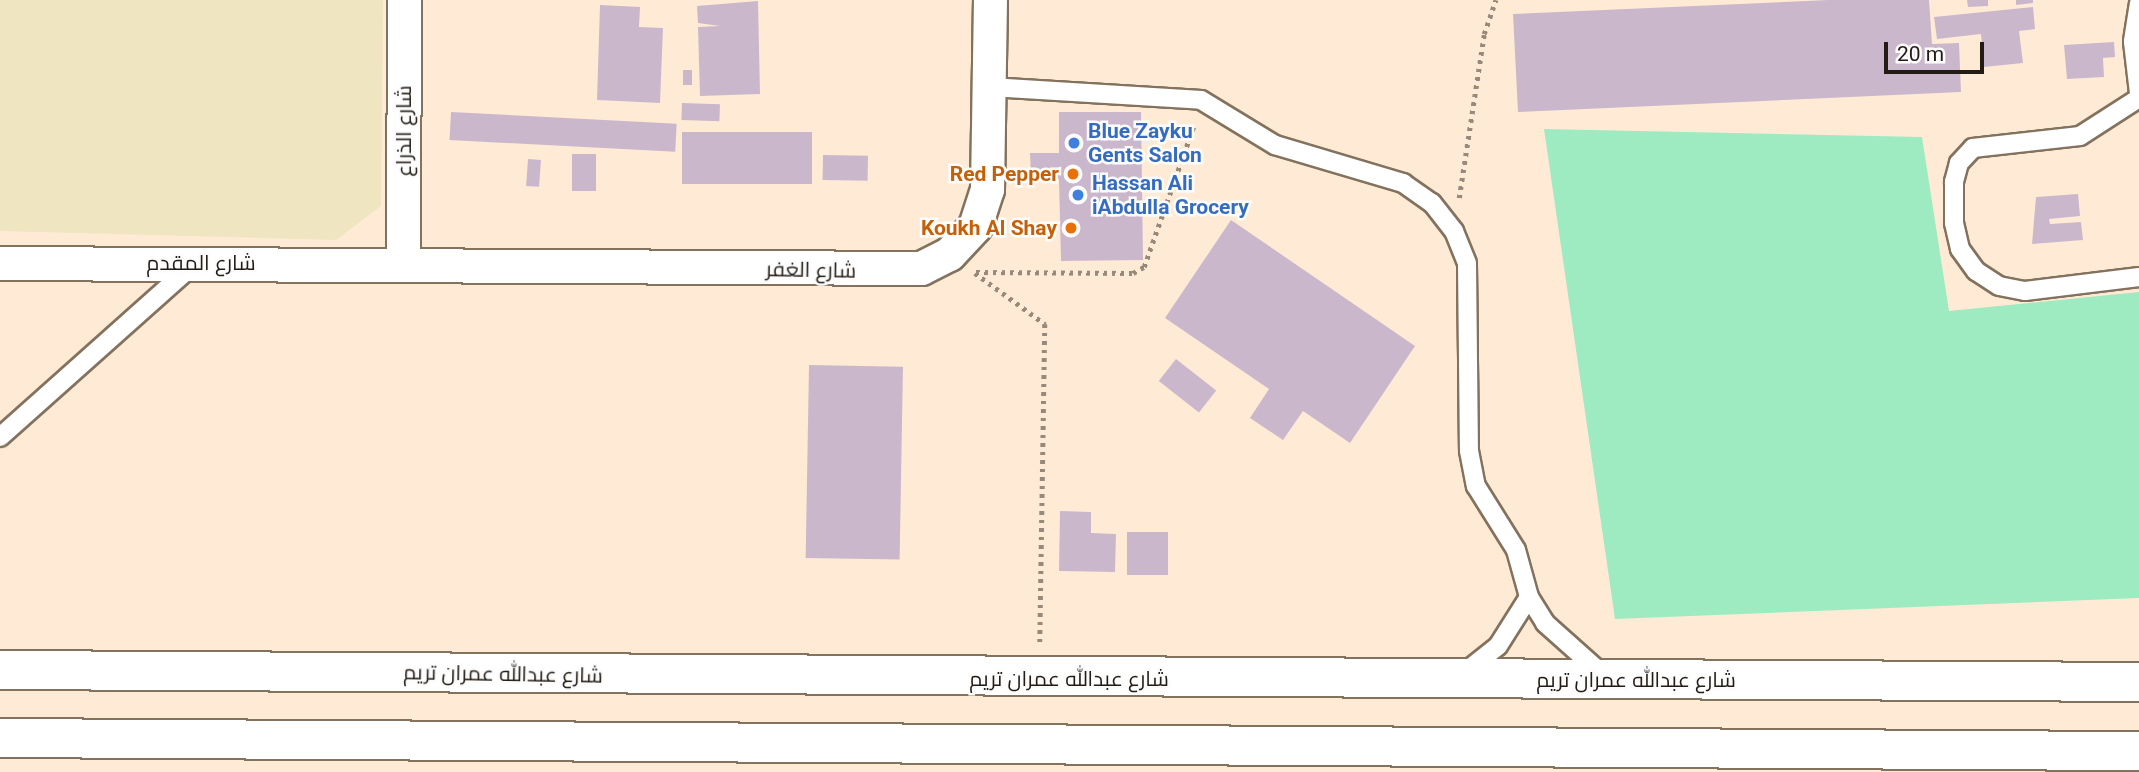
<!DOCTYPE html>
<meta charset="utf-8">
<style>
body{margin:0}
#map{position:relative;width:2139px;height:772px;overflow:hidden;background:#ffebd5;font-family:Roboto,Cairo,sans-serif}
div>[style]{position:absolute}
.green>*{inset:0;background:#9eebc1}
.sand>*{inset:0;background:#efe5c0}
.building>*{inset:0;background:#cbb7cc;transform-origin:0 0}
.path>*{height:4.5px;margin-top:-2.25px;transform-origin:0;background:repeating-linear-gradient(90deg,#988a7b 0 3.5px,transparent 0 8.5px)}
.roads{filter:drop-shadow(2px 0 #83725e) drop-shadow(-2px 0 #83725e) drop-shadow(0 2px #83725e) drop-shadow(0 -2px #83725e)}
.service>*{height:18px;margin:-9px;padding:0 9px;transform-origin:9px;border-radius:9px;background:#fff}
.minor>*{height:33px;margin:-16.5px;padding:0 16.5px;transform-origin:16.5px;border-radius:16.5px;background:#fff}
.tertiary>*{height:38px;margin:-19px;padding:0 19px;transform-origin:19px;border-radius:19px;background:#fff}
.dots>*{width:19px;height:19px;translate:-50% -50%;box-sizing:border-box;border:4px solid #fcfcfc;border-radius:50%}
span{translate:-50% -50%;white-space:nowrap;text-align:center;line-height:1.15;-webkit-text-stroke:5px #fcfcfc;paint-order:stroke}
.street-label{font-size:21px;color:#231c15}
.shop-label{font-size:21px;color:#366cbe;font-weight:700}
.left{translate:0 -50%;text-align:left}
.food-label{font-size:21px;color:#c56008;font-weight:700}
.right{translate:-100% -50%;text-align:right}
.scale{position:absolute;left:1884px;top:42px;width:100px;height:32px;box-sizing:border-box;border:4px solid #231c15;border-top:0;padding-left:9px;font-size:21px;line-height:24px;white-space:nowrap;color:#231c15;-webkit-text-stroke:5px #fcfcfc;paint-order:stroke}
</style>
<div id="map">
<div class="green">
<i style="clip-path:polygon(1544px 129px,1922px 137px,1949px 311px,2139px 292px,2139px 598px,1615px 619px)"></i>
</div>
<div class="sand">
<i style="clip-path:polygon(0 0,383px 0,381px 206px,336px 240px,0 231px)"></i>
</div>
<div class="building">
<i style="clip-path:polygon(1828px 0,1929px 0,1932px 44px,1959px 43px,1961px 92px,1518px 112px,1513px 14px)"></i>
<i style="clip-path:polygon(1967px 0,1988px 0,1988px 6px,1968px 7px)"></i>
<i style="clip-path:polygon(2016px 0,2033px 0,2033px 3px,2016px 5px)"></i>
<i style="clip-path:polygon(758px 1px,760px 94px,700px 96px,698px 27px,720px 26px,698px 23px,697px 6px)"></i>
<i style="clip-path:polygon(600px 5px,640px 7px,639px 27px,663px 28px,660px 103px,597px 100px)"></i>
<i style="clip-path:polygon(2033px 7px,2035px 29px,2019px 31px,2023px 63px,1984px 67px,1981px 34px,1937px 39px,1934px 17px)"></i>
<i style="clip-path:polygon(2114px 42px,2115px 57px,2103px 58px,2104px 77px,2067px 79px,2064px 45px)"></i>
<i style="left:683px;top:70px;width:9px;height:15px"></i>
<i style="left:682px;top:103px;width:38px;height:17px;rotate:2deg"></i>
<i style="left:451px;top:112px;width:226px;height:28px;rotate:3deg"></i>
<i style="clip-path:polygon(1059px 112px,1141px 112px,1143px 260px,1061px 261px,1059px 179px,1031px 179px,1030px 153px,1059px 153px)"></i>
<i style="left:682px;top:132px;width:130px;height:52px"></i>
<i style="left:572px;top:154px;width:24px;height:37px"></i>
<i style="left:823px;top:155px;width:45px;height:25px;rotate:1deg"></i>
<i style="left:528px;top:159px;width:13px;height:27px;rotate:4deg"></i>
<i style="clip-path:polygon(2078px 194px,2080px 216px,2049px 219px,2050px 224px,2081px 222px,2083px 240px,2032px 244px,2036px 197px)"></i>
<i style="clip-path:polygon(1231px 220px,1415px 346px,1350px 443px,1303px 411px,1283px 440px,1250px 418px,1269px 389px,1165px 318px)"></i>
<i style="left:1176px;top:359px;width:51px;height:28px;rotate:38deg"></i>
<i style="left:809px;top:365px;width:94px;height:193px;rotate:1deg"></i>
<i style="clip-path:polygon(1060px 511px,1091px 512px,1091px 533px,1116px 534px,1115px 572px,1059px 571px)"></i>
<i style="left:1127px;top:532px;width:41px;height:43px"></i>
</div>
<div class="path">
<i style="left:1459px;top:198px;width:166px;rotate:-81.3deg"></i>
<i style="left:1484px;top:34px;width:36px;rotate:-71deg"></i>
<i style="left:976px;top:272px;width:157px;rotate:0.4deg"></i>
<i style="left:1133px;top:273px;width:13px;rotate:-29deg"></i>
<i style="left:1144px;top:267px;width:151px;rotate:-70.6deg"></i>
<i style="left:975px;top:273px;width:87px;rotate:36.1deg"></i>
<i style="left:1045px;top:324px;width:318px;rotate:90.9deg"></i>
</div>
<div class="roads">
<div class="service">
<i style="left:2139px;top:3px;width:39px;rotate:99deg"></i>
<i style="left:2133px;top:42px;width:51px;rotate:83.3deg"></i>
<i style="left:991px;top:87px;width:210px;rotate:3.5deg"></i>
<i style="left:1201px;top:100px;width:87px;rotate:31.3deg"></i>
<i style="left:1275px;top:145px;width:134px;rotate:16.5deg"></i>
<i style="left:1403px;top:183px;width:35px;rotate:35deg"></i>
<i style="left:1432px;top:203px;width:36px;rotate:52deg"></i>
<i style="left:1454px;top:231px;width:35px;rotate:68deg"></i>
<i style="left:1467px;top:264px;width:187px;rotate:89.4deg"></i>
<i style="left:1469px;top:451px;width:36px;rotate:79deg"></i>
<i style="left:1476px;top:486px;width:75px;rotate:58deg"></i>
<i style="left:1516px;top:550px;width:49px;rotate:74.5deg"></i>
<i style="left:1529px;top:597px;width:31px;rotate:58deg"></i>
<i style="left:1545px;top:623px;width:74px;rotate:41.7deg"></i>
<i style="left:2139px;top:98px;width:70px;rotate:147.2deg"></i>
<i style="left:2080px;top:136px;width:108px;rotate:173.6deg"></i>
<i style="left:1973px;top:148px;width:21px;rotate:133deg"></i>
<i style="left:1959px;top:163px;width:20px;rotate:105deg"></i>
<i style="left:1954px;top:182px;width:41px;rotate:90deg"></i>
<i style="left:1954px;top:223px;width:27px;rotate:77deg"></i>
<i style="left:1960px;top:249px;width:27px;rotate:54deg"></i>
<i style="left:1976px;top:271px;width:27px;rotate:33deg"></i>
<i style="left:1999px;top:286px;width:26px;rotate:11deg"></i>
<i style="left:2025px;top:291px;width:115px;rotate:-7deg"></i>
<i style="left:0;top:437px;width:257px;rotate:-41.7deg"></i>
<i style="left:1464px;top:673px;width:43px;rotate:-38.5deg"></i>
<i style="left:1498px;top:646px;width:58px;rotate:-57.7deg"></i>
</div>
<div class="minor">
<i style="left:403px;top:262px;width:262px;rotate:-89.8deg"></i>
<i style="left:0;top:263px;width:921px;rotate:0.31deg"></i>
<i style="left:921px;top:268px;width:31px;rotate:-27deg"></i>
<i style="left:949px;top:254px;width:38px;rotate:-47deg"></i>
<i style="left:975px;top:226px;width:39px;rotate:-72deg"></i>
<i style="left:987px;top:189px;width:189px;rotate:-89.1deg"></i>
</div>
<div class="tertiary">
<i style="left:0;top:670px;width:2139px;rotate:0.32deg"></i>
<i style="left:0;top:738px;width:2139px;rotate:0.35deg"></i>
</div>
</div>
<div class="dots">
<i style="left:1074px;top:143px;background:#3f7fe0"></i>
<i style="left:1073px;top:174px;background:#e8710a"></i>
<i style="left:1078px;top:195px;background:#3f7fe0"></i>
<i style="left:1071px;top:228px;background:#e8710a"></i>
</div>
<div class="street-label">
<span style="left:404px;top:131px;rotate:-90deg">شارع الذراع</span>
<span style="left:201px;top:263px">شارع المقدم</span>
<span style="left:811px;top:270px;rotate:1deg">شارع الغفر</span>
<span style="left:503px;top:674px;rotate:1deg">شارع عبدالله عمران تريم</span>
<span style="left:1069px;top:679px">شارع عبدالله عمران تريم</span>
<span style="left:1636px;top:680px">شارع عبدالله عمران تريم</span>
</div>
<div class="shop-label">
<span class="left" style="left:1088px;top:143px">Blue Zayku<br>Gents Salon</span>
<span class="left" style="left:1092px;top:195px">Hassan Ali<br>iAbdulla Grocery</span>
</div>
<div class="food-label">
<span class="right" style="left:1059px;top:174px">Red Pepper</span>
<span class="right" style="left:1057px;top:228px">Koukh Al Shay</span>
</div>
<div class="scale">20 m</div>
</div>
